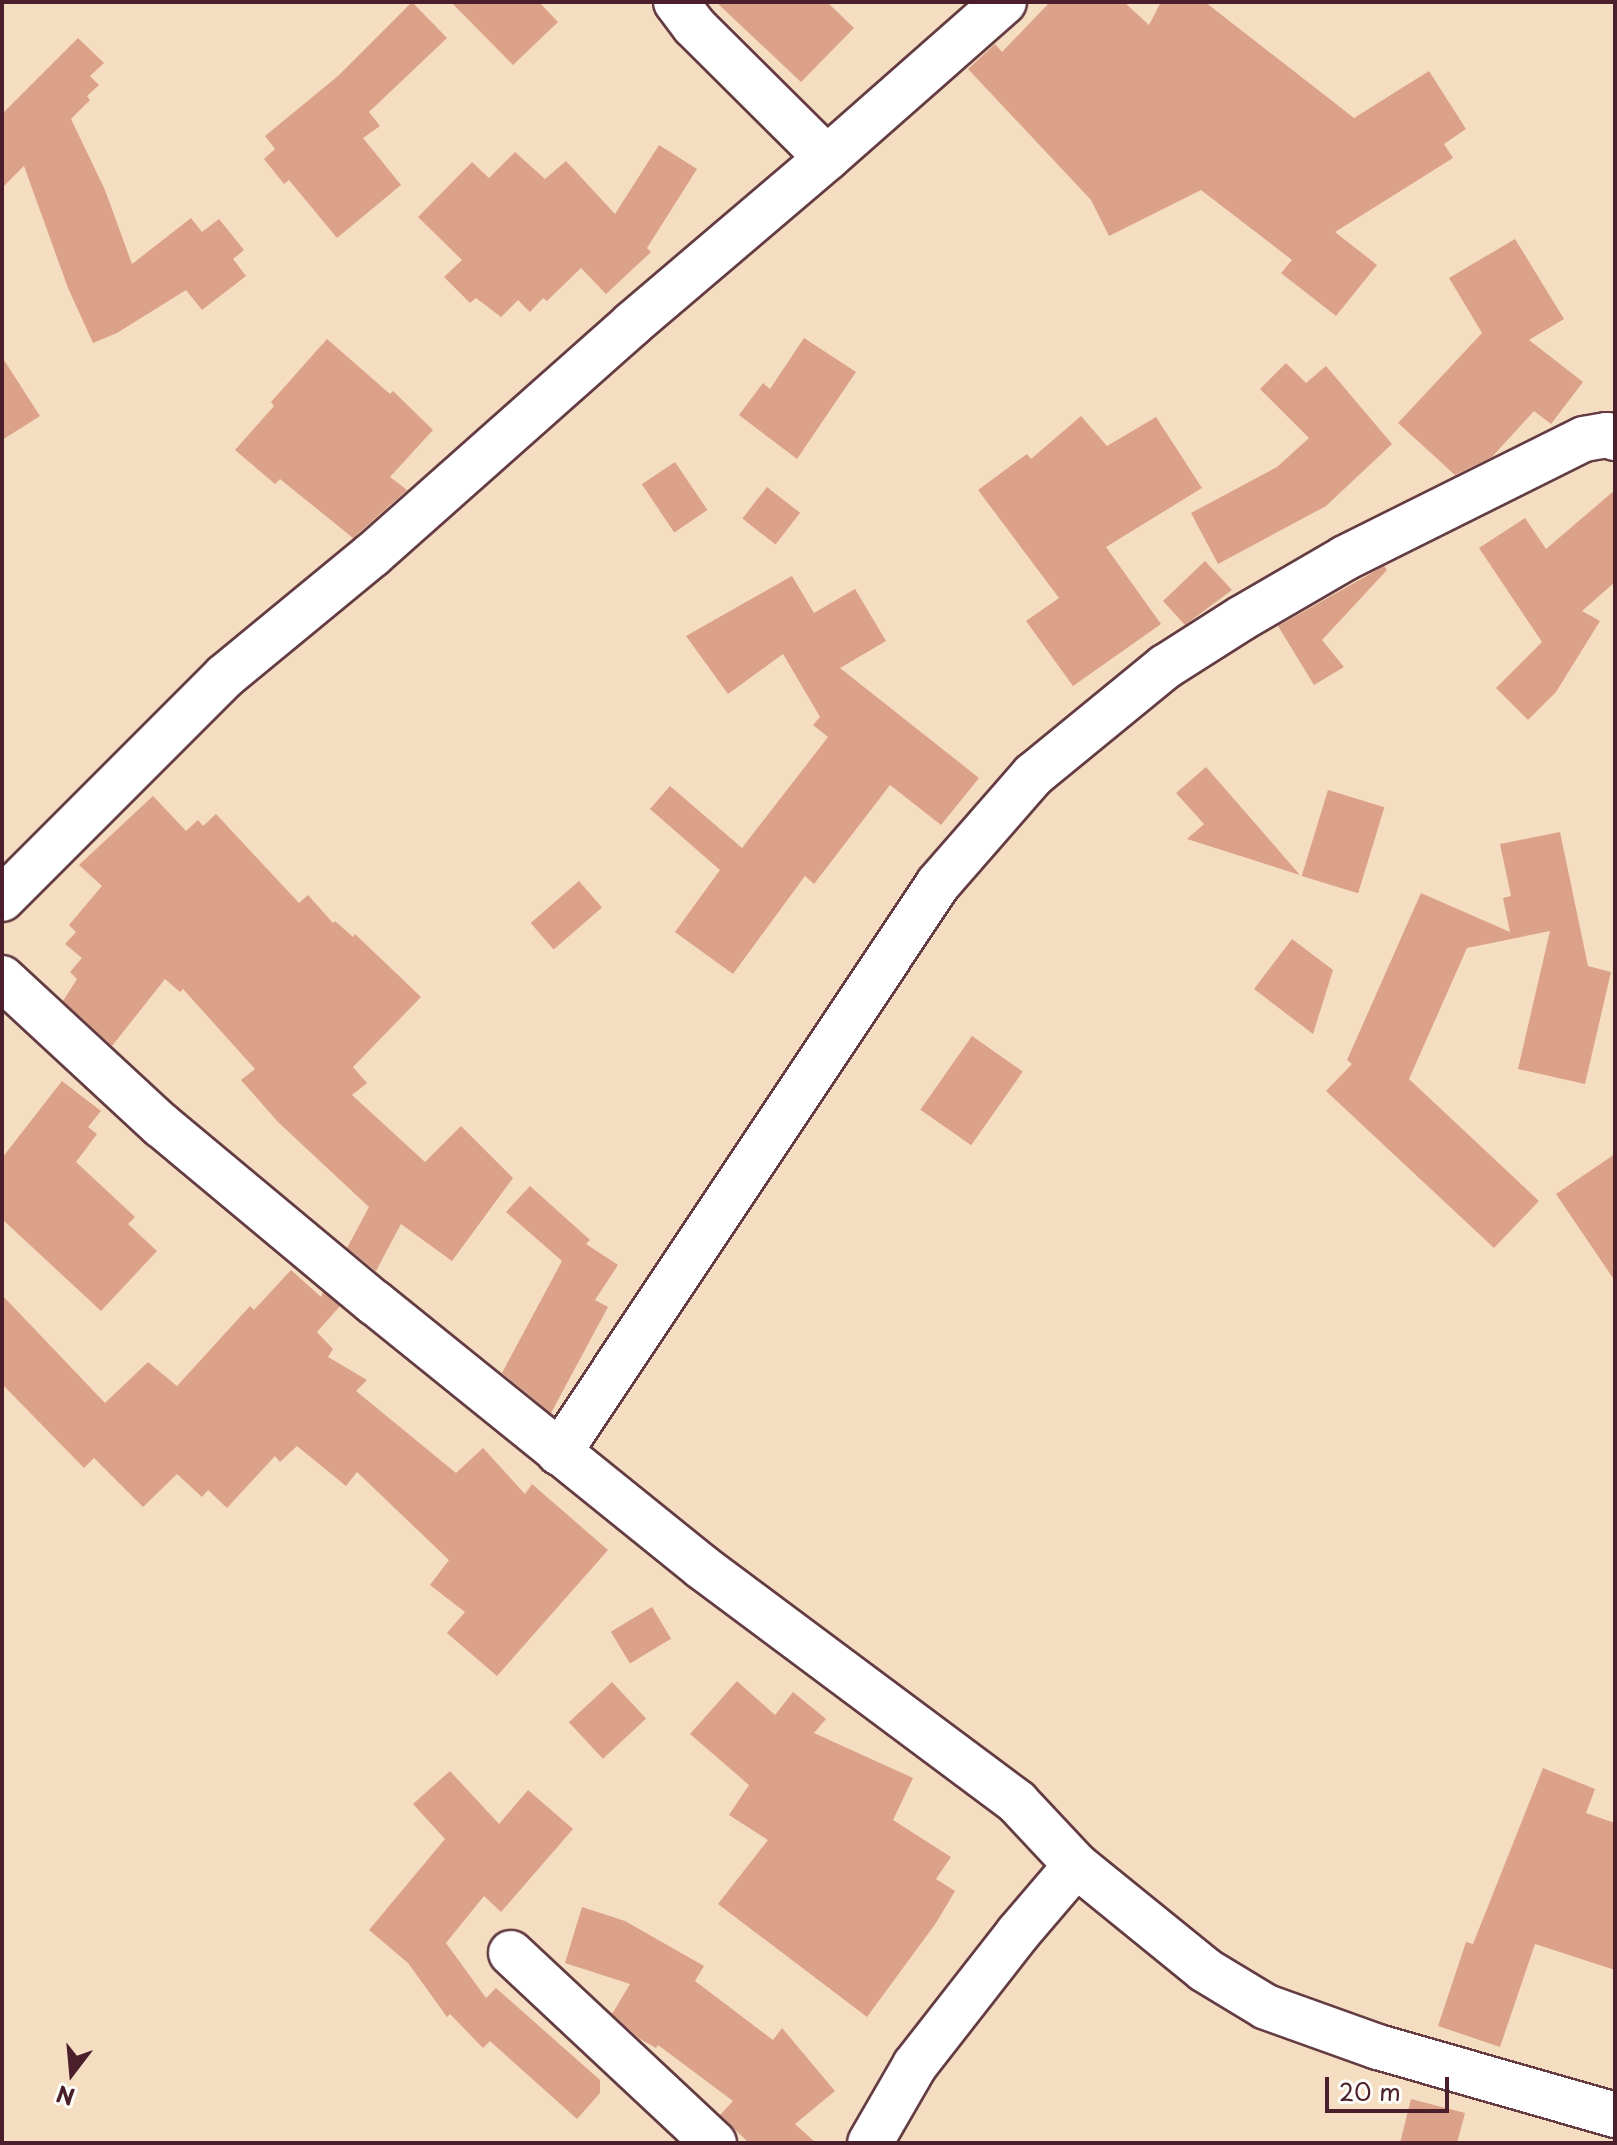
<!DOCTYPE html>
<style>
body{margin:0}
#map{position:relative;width:1617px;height:2145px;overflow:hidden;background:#f4ddc1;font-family:"Playpen Sans",sans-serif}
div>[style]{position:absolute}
.building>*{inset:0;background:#dca289;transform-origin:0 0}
.roads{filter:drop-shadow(2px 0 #643c42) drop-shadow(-2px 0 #643c42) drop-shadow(0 2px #643c42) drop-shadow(0 -2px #643c42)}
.street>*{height:44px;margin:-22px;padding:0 22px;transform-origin:22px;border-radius:22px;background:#fff}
span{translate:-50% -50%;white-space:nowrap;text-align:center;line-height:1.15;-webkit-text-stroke:6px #fdfcf7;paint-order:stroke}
.frame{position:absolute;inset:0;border:4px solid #4a1f2b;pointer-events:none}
.north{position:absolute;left:32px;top:2033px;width:80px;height:80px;-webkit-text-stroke:6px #fdfcf7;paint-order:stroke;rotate:196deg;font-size:22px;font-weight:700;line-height:32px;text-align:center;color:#4a1f2b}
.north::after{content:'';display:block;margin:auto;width:28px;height:36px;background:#4a1f2b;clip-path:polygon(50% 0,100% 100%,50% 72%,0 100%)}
.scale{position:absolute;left:1325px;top:2077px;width:124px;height:36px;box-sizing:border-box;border:4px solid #4a1f2b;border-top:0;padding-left:10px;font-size:24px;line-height:28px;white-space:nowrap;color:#4a1f2b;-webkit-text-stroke:6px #fdfcf7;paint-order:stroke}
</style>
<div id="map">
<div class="building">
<i style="clip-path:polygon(412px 2px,447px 38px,369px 112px,380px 126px,363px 138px,401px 185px,337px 238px,289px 180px,284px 184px,264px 159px,275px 149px,265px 136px,338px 76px)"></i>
<i style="clip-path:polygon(451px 2px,539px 2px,558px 22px,513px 65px)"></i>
<i style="clip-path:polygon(716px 2px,827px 2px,854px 28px,801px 82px)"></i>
<i style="clip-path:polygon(1050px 2px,1124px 2px,1149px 25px,1161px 2px,1205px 2px,1354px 118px,1429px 71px,1466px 129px,1444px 144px,1453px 158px,1335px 232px,1377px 265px,1336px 316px,1281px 273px,1292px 260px,1201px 190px,1109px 236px,1091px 200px,968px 69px,995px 44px,1002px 52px)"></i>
<i style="clip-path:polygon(78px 38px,104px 63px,90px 76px,99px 85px,87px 96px,90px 100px,71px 119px,105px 190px,132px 264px,191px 218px,202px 232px,219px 219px,244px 250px,233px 259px,246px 276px,202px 310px,186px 290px,117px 333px,93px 343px,68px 288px,24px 166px,2px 188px,2px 114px)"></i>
<i style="clip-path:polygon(659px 145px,697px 169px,647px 248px,651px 252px,606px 294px,581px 268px,547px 301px,543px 298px,530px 312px,518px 300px,501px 317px,476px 298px,470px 303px,444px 277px,462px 260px,418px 217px,472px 162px,489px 178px,515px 152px,545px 179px,566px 161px,615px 214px)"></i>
<i style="clip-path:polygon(1515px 239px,1564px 319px,1529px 340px,1583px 382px,1551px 424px,1534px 411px,1492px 457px,1455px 475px,1398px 423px,1482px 333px,1449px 278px)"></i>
<i style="clip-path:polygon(804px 338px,856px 372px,797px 459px,739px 415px,763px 383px,770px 389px)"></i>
<i style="clip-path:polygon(327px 339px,390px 394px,393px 391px,433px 430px,390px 477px,407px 490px,353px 538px,280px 479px,275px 484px,235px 450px,274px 406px,271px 402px)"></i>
<i style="clip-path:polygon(2px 357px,40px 416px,2px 440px)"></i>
<i style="clip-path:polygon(1286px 363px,1306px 383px,1326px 366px,1392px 444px,1326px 506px,1218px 564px,1191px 513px,1277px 467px,1309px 438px,1260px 389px)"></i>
<i style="clip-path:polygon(1081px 416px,1107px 446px,1156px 417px,1202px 488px,1106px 547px,1161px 624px,1073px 686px,1026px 621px,1059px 598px,978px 490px,1027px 454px,1031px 459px)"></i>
<i style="left:675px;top:462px;width:58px;height:40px;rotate:56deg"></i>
<i style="left:767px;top:487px;width:42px;height:40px;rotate:38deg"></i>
<i style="clip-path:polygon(1615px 490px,1615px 582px,1582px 611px,1600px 621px,1556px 692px,1528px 720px,1496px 688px,1542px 642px,1479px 548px,1525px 518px,1546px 549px)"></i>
<i style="clip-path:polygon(1205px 561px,1232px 590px,1185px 625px,1163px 601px)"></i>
<i style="clip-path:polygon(1384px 566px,1387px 570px,1322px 640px,1344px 667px,1314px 685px,1278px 626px)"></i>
<i style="clip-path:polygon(792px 576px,814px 613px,855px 589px,886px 641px,840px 668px,979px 778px,941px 825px,890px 785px,814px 884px,805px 876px,733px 974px,675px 932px,720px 870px,650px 809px,670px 786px,742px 848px,828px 737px,813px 725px,820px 717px,783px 654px,728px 694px,686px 636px)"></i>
<i style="clip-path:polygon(1206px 767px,1300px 875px,1187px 839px,1204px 824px,1176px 793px)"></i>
<i style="left:1328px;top:790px;width:59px;height:90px;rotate:17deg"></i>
<i style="clip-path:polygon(153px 796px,186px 831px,198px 820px,203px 826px,216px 814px,299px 903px,308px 895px,333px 923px,335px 921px,353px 937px,355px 934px,421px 997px,353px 1067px,367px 1083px,352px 1095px,425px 1162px,461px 1126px,513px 1178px,452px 1261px,401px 1224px,376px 1271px,347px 1248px,369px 1207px,278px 1122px,241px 1080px,255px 1069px,183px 989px,180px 992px,165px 979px,112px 1046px,63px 1001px,77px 979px,70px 972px,82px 958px,65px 944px,76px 932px,69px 925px,102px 886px,79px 865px)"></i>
<i style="clip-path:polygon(1560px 832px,1588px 966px,1611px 972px,1585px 1084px,1518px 1069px,1550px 931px,1467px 948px,1409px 1079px,1539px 1201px,1494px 1248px,1326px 1091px,1352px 1064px,1347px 1060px,1421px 893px,1510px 932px,1503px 898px,1511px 896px,1500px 844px)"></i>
<i style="left:579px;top:881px;width:35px;height:64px;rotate:49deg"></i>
<i style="clip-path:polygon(1292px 939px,1333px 970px,1313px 1034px,1254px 989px)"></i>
<i style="left:972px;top:1036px;width:62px;height:90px;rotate:35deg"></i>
<i style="clip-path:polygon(62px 1081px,101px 1111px,88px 1127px,97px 1134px,76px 1162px,135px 1217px,128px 1224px,157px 1251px,101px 1311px,2px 1219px,2px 1158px)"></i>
<i style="clip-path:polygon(1615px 1154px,1615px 1281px,1556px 1194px)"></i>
<i style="clip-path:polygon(530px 1186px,590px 1240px,586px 1244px,618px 1265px,595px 1300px,608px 1307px,551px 1413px,502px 1373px,562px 1261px,506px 1212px)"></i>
<i style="clip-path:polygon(291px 1270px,321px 1297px,323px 1292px,340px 1306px,317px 1332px,333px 1349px,328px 1357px,367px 1380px,356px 1391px,456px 1473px,483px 1448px,525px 1494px,532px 1484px,608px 1550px,497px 1676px,447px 1633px,465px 1612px,430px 1585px,449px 1560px,357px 1472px,346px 1486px,297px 1446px,280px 1462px,275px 1456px,227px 1508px,208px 1490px,202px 1497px,177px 1474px,143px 1507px,94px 1458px,84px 1468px,2px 1384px,2px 1295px,105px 1403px,148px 1362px,177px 1386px,250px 1306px,254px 1310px)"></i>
<i style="left:652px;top:1607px;width:37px;height:48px;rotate:59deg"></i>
<i style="clip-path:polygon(737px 1681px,775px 1715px,793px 1692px,826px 1719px,814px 1733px,913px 1778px,893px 1820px,951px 1857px,936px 1879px,955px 1891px,936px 1923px,867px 2017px,718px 1904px,768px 1840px,729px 1815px,749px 1785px,690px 1734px)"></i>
<i style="left:612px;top:1682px;width:50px;height:59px;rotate:47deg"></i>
<i style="clip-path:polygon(1543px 1768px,1595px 1789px,1586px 1813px,1615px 1823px,1615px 1970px,1535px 1944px,1500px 2047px,1438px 2026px,1466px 1942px,1473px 1944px)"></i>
<i style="clip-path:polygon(450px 1771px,499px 1824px,528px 1790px,573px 1829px,501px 1912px,484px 1896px,446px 1943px,486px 1998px,496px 1988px,600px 2080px,600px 2093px,577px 2119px,490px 2041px,483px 2048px,450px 2014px,447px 2017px,408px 1963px,369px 1930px,445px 1839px,413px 1804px)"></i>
<i style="clip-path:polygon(582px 1907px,625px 1921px,704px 1966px,695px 1981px,773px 2040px,782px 2028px,835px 2091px,795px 2124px,816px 2143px,749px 2143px,720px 2115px,733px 2101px,658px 2045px,656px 2048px,640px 2039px,612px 2014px,630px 1984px,565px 1963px)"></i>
<i style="clip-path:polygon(1411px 2099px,1465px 2113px,1457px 2143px,1400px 2143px)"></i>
</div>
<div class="roads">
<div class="street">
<i style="left:676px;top:2px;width:30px;rotate:53deg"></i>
<i style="left:694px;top:26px;width:187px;rotate:44.8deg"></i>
<i style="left:2px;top:899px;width:315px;rotate:-45deg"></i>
<i style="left:225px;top:676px;width:190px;rotate:-39.5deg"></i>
<i style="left:372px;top:555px;width:348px;rotate:-41.6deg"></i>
<i style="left:632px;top:324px;width:256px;rotate:-40.4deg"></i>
<i style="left:827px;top:158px;width:236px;rotate:-41.4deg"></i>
<i style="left:2px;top:978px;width:217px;rotate:42.8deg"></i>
<i style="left:161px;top:1125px;width:278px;rotate:39.8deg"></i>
<i style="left:375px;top:1303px;width:420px;rotate:38.9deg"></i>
<i style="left:702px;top:1567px;width:393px;rotate:36.7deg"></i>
<i style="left:1017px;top:1802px;width:86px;rotate:46.9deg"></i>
<i style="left:1076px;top:1865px;width:166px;rotate:39.1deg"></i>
<i style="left:1205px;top:1970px;width:71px;rotate:31.2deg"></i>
<i style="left:1266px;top:2007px;width:119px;rotate:19.7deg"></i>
<i style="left:1378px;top:2047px;width:247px;rotate:16deg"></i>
<i style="left:559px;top:1453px;width:684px;rotate:-56.33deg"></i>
<i style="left:938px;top:884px;width:145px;rotate:-48.9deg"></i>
<i style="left:1033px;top:775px;width:171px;rotate:-39.3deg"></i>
<i style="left:1165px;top:667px;width:91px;rotate:-32.5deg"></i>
<i style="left:1242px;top:618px;width:119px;rotate:-30.2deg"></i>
<i style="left:1345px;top:558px;width:267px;rotate:-26.5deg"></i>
<i style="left:1584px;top:439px;width:23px;rotate:-10deg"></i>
<i style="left:1607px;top:435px;width:9px;rotate:21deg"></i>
<i style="left:511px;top:1953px;width:278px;rotate:43.1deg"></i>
<i style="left:870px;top:2143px;width:90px;rotate:-60deg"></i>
<i style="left:915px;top:2065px;width:167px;rotate:-52deg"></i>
<i style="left:1018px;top:1933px;width:89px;rotate:-49.5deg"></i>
</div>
</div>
<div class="frame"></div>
<div class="north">N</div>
<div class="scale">20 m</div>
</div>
